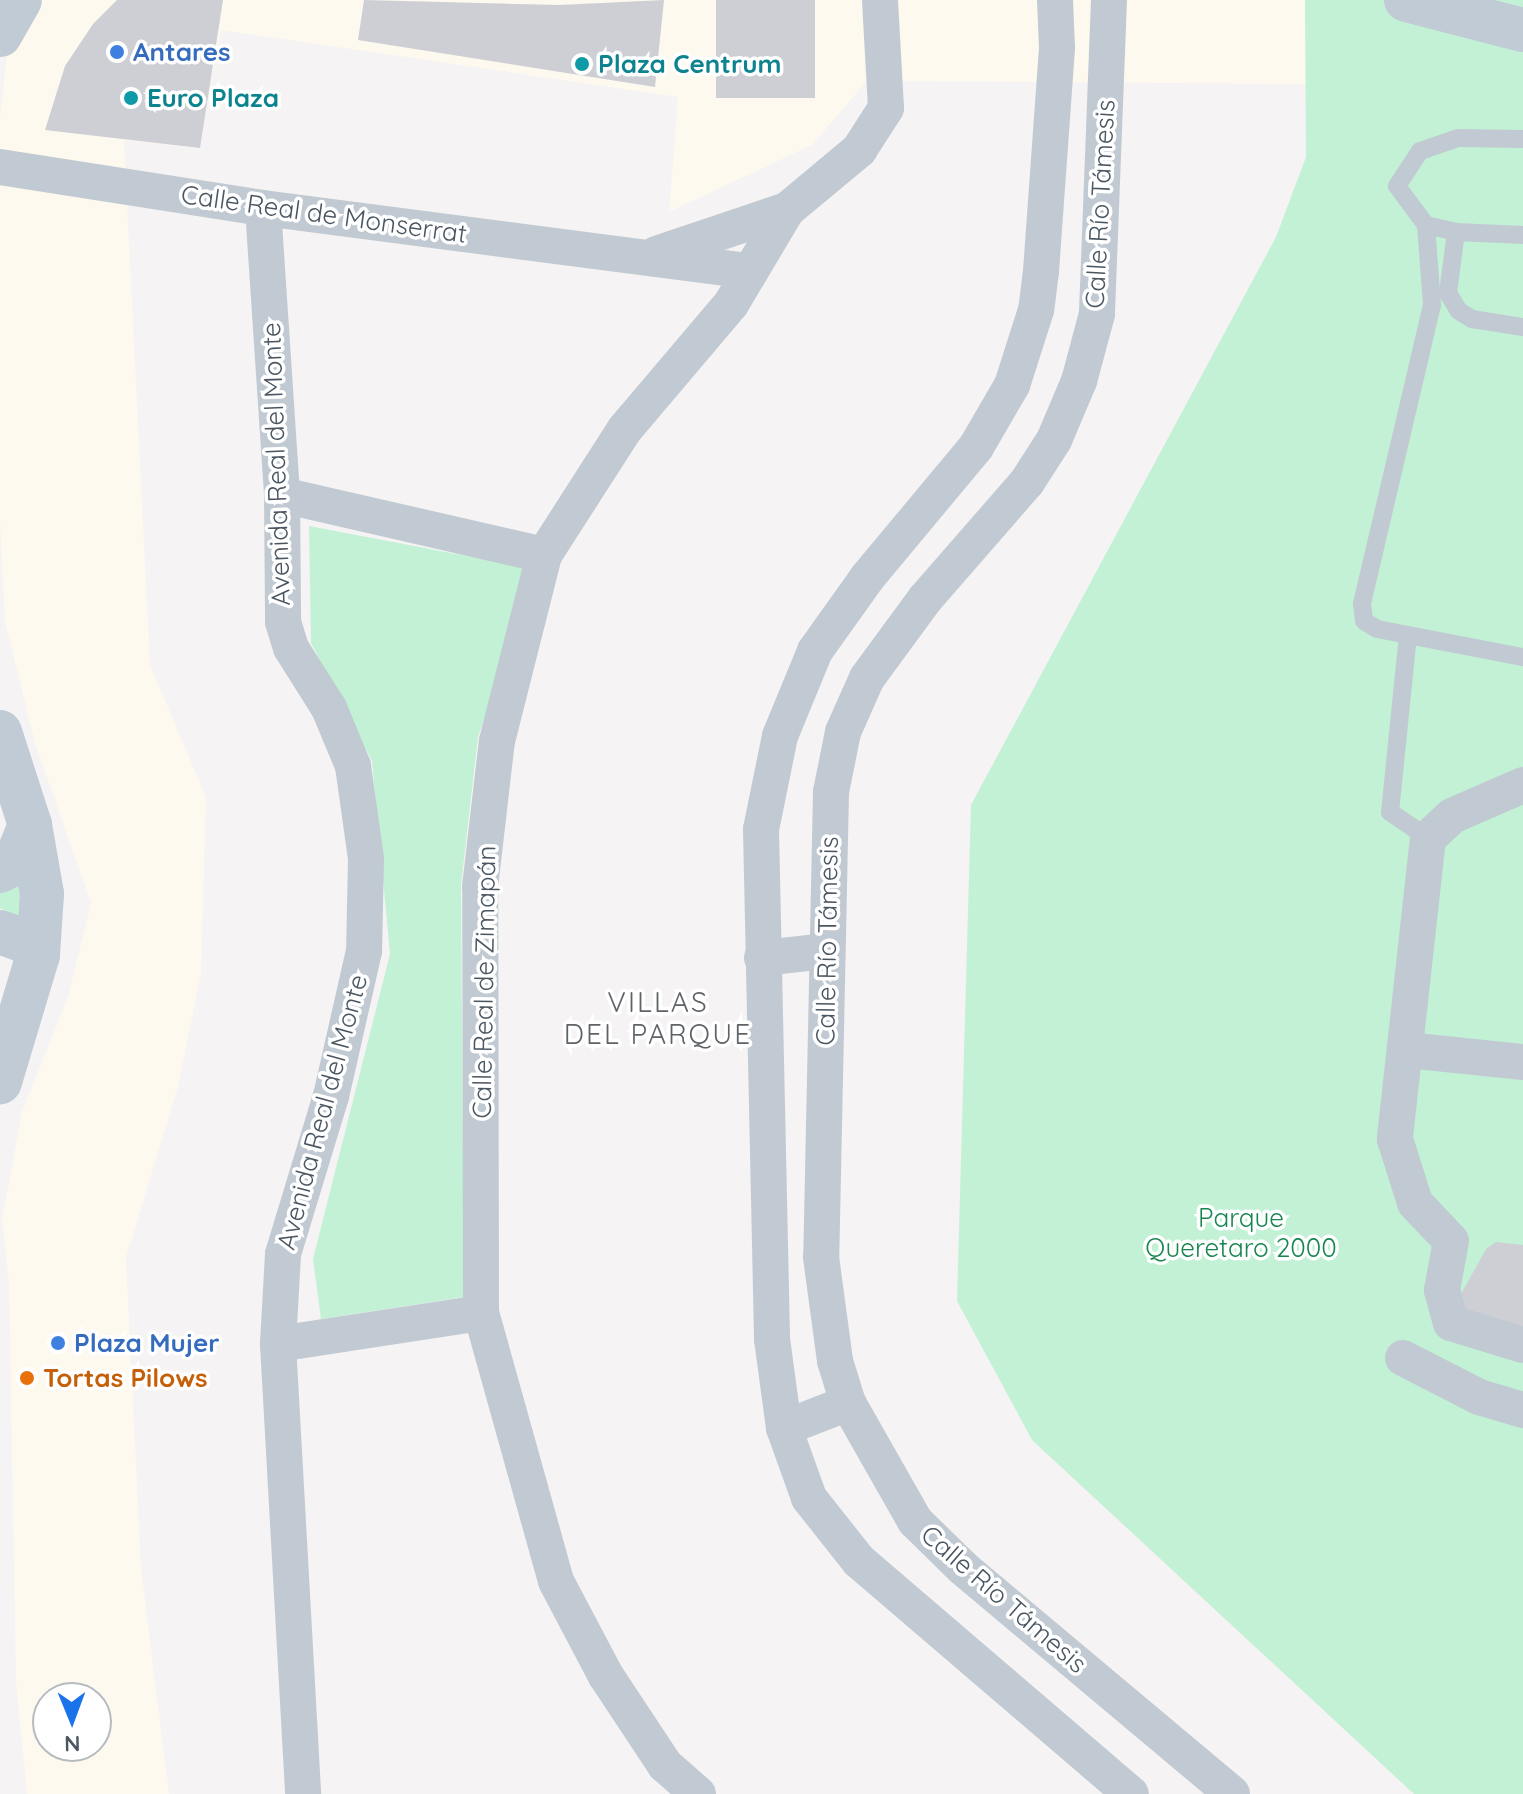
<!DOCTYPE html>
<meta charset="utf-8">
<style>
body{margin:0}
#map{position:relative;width:1523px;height:1794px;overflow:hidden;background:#f5f3f3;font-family:Quicksand,sans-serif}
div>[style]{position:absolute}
.commercial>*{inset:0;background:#fdf9ef}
.green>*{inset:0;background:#c3f1d5}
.building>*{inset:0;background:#cdcfd5;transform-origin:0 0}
.lane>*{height:18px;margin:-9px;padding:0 9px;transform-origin:9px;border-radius:9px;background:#c1cad2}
.street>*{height:36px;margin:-18px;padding:0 18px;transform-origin:18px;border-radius:18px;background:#c1cad2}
.secondary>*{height:44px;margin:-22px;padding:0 22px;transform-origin:22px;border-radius:22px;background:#c1cbd6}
.dots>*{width:22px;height:22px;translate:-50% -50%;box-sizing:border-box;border:4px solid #fff;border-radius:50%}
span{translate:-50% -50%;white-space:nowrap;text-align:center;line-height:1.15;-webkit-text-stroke:7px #fff;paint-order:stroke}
.shop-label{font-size:26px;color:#366cbe;font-weight:700}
.left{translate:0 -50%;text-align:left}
.culture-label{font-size:26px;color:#0d838f;font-weight:700}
.street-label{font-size:26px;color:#4a5661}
.park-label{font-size:26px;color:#17864f}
.food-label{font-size:26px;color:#c56008;font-weight:700}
.neighbourhood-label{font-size:28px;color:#5f6368;letter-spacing:2px}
.north{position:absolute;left:32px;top:1682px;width:80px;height:80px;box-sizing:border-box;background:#fff;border:2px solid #b7bbc0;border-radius:50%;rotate:179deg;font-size:22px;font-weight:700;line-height:32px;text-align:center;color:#4a5661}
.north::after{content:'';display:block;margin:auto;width:28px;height:36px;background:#1a73e8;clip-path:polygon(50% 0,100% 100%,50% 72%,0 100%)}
</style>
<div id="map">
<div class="commercial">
<i style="clip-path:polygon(evenodd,35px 0,1305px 0,1306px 84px,867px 81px,812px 145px,669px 212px,678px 97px,221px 30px,197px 148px,124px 140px,150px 665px,206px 797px,201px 973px,178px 1087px,126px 1258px,141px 1568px,169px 1794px,27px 1794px,16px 1682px,9px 1282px,2px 1220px,22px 1112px,68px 997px,91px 903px,35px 743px,5px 622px,0 523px,0 117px,8px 43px,35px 0,48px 1698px,96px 1698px,96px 1746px,48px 1746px,48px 1698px)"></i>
</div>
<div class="green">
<i style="clip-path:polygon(1305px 0,1523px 0,1523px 1794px,1414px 1794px,1032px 1440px,957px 1301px,971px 805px,1276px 237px,1306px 157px)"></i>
<i style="clip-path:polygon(309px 526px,535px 569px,478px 737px,461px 885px,464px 1297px,321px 1319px,313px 1259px,390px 954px,372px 761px,311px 643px)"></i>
<i style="clip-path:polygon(23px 872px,27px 922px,0 908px,0 890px)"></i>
</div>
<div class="building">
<i style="clip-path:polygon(117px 0,223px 0,200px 148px,45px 130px,65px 66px,93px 24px)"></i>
<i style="clip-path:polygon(364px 0,559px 5px,664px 0,655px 87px,358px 40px)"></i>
<i style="left:716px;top:0;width:99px;height:98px"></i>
<i style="clip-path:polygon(1496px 1242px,1523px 1245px,1523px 1335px,1463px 1312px,1461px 1294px,1486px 1249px)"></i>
</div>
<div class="lane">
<i style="left:1523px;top:139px;width:65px;rotate:-179.1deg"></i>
<i style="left:1458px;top:138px;width:40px;rotate:161.1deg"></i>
<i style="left:1420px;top:151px;width:42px;rotate:123.3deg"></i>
<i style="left:1397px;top:186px;width:49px;rotate:53.4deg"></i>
<i style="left:1426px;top:225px;width:31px;rotate:13deg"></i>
<i style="left:1456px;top:232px;width:67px;rotate:2.6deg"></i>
<i style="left:1426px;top:225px;width:80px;rotate:85.7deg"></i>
<i style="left:1432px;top:305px;width:307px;rotate:103.2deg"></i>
<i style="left:1362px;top:604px;width:17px;rotate:83deg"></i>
<i style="left:1364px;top:621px;width:15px;rotate:32deg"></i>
<i style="left:1377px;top:629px;width:149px;rotate:10.9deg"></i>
<i style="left:1456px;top:232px;width:62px;rotate:97.5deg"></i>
<i style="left:1448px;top:293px;width:21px;rotate:59deg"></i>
<i style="left:1459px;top:311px;width:15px;rotate:32deg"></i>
<i style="left:1472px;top:319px;width:52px;rotate:8.9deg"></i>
<i style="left:1408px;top:635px;width:178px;rotate:95.8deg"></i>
<i style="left:1390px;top:812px;width:46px;rotate:34.4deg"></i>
</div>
<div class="street">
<i style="left:1055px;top:0;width:48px;rotate:87.6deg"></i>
<i style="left:1057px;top:48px;width:224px;rotate:94.1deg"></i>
<i style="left:1041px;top:271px;width:39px;rotate:97deg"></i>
<i style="left:1036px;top:310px;width:79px;rotate:107.7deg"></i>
<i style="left:1012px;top:385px;width:72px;rotate:120.1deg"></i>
<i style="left:976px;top:447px;width:170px;rotate:129.8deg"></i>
<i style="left:867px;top:578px;width:90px;rotate:125.5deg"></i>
<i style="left:815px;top:651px;width:92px;rotate:112.4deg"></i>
<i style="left:780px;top:736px;width:95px;rotate:101.5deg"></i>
<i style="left:761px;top:829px;width:510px;rotate:88.76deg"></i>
<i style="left:772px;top:1339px;width:90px;rotate:82.3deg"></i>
<i style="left:784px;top:1428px;width:74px;rotate:70.3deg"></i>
<i style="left:809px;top:1498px;width:80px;rotate:51.6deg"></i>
<i style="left:859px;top:1561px;width:358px;rotate:40.6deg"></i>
<i style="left:1109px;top:0;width:314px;rotate:92.2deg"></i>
<i style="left:1097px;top:314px;width:69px;rotate:105deg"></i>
<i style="left:1079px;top:381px;width:64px;rotate:113deg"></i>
<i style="left:1054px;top:440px;width:50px;rotate:122.7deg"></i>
<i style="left:1027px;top:482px;width:155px;rotate:131.1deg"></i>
<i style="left:925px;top:599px;width:98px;rotate:126.3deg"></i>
<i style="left:867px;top:678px;width:59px;rotate:114deg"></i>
<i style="left:843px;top:732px;width:61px;rotate:101.3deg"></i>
<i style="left:831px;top:792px;width:465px;rotate:91.2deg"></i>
<i style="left:821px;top:1257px;width:105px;rotate:82.3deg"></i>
<i style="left:835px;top:1361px;width:44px;rotate:72.8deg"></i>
<i style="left:848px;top:1403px;width:136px;rotate:60.4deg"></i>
<i style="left:915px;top:1521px;width:67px;rotate:44.4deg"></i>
<i style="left:963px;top:1568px;width:351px;rotate:40deg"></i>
<i style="left:0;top:167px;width:266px;rotate:8.9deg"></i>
<i style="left:263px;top:208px;width:491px;rotate:7.4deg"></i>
<i style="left:263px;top:208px;width:288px;rotate:86.2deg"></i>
<i style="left:282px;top:495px;width:127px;rotate:89.5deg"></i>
<i style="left:283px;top:622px;width:27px;rotate:73deg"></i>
<i style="left:291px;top:648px;width:71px;rotate:57.7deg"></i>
<i style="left:329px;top:708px;width:63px;rotate:67.5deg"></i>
<i style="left:353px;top:766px;width:94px;rotate:82deg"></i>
<i style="left:366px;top:859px;width:92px;rotate:91.2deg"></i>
<i style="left:364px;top:951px;width:149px;rotate:102.8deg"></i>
<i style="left:331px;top:1096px;width:165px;rotate:106.9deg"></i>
<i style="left:283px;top:1254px;width:90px;rotate:93.2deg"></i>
<i style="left:278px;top:1344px;width:451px;rotate:86.8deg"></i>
<i style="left:656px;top:254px;width:138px;rotate:-18.6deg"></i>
<i style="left:282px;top:495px;width:269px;rotate:12.9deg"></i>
<i style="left:1523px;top:785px;width:77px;rotate:156.4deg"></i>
<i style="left:1452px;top:816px;width:33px;rotate:137deg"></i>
<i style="left:1428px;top:838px;width:303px;rotate:96.3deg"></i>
<i style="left:1395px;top:1139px;width:67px;rotate:72.6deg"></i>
<i style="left:1415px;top:1203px;width:52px;rotate:46.5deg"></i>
<i style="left:1451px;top:1241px;width:50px;rotate:100.4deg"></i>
<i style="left:1442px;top:1290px;width:34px;rotate:75deg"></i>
<i style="left:1451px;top:1323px;width:75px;rotate:17deg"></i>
<i style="left:762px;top:958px;width:63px;rotate:-6.3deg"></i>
<i style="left:1407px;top:1050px;width:117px;rotate:5.9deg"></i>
<i style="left:278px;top:1344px;width:205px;rotate:-8.7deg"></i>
<i style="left:1403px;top:1358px;width:85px;rotate:27.2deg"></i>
<i style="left:1479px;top:1397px;width:46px;rotate:16.5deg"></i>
<i style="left:784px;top:1428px;width:69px;rotate:-21.3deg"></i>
<i style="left:698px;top:1794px;width:44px;rotate:-138.7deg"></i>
<i style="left:665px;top:1765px;width:107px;rotate:-123.5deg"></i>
<i style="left:606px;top:1676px;width:107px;rotate:-117.8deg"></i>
<i style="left:556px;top:1581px;width:278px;rotate:-105.6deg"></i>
<i style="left:481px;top:1313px;width:426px;rotate:-90.1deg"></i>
<i style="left:480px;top:887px;width:147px;rotate:-83.4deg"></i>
<i style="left:497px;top:741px;width:192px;rotate:-75.8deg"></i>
<i style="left:544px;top:555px;width:150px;rotate:-57.3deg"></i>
<i style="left:625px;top:429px;width:164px;rotate:-49.7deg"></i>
<i style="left:731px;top:304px;width:109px;rotate:-59.2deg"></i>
<i style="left:787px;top:210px;width:94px;rotate:-39.8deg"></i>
<i style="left:859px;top:150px;width:50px;rotate:-57.3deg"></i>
<i style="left:886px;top:108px;width:108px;rotate:-93.2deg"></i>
</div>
<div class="secondary">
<i style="left:1406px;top:0;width:121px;rotate:14.4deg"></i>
<i style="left:0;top:35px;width:40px;rotate:-60.3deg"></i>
<i style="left:0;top:732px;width:98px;rotate:72.1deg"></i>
<i style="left:30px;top:825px;width:70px;rotate:80.1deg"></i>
<i style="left:42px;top:894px;width:61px;rotate:93.8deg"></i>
<i style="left:38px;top:955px;width:133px;rotate:106.7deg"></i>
<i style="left:0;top:871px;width:16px;rotate:-27deg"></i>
<i style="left:14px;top:864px;width:42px;rotate:-67.7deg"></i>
<i style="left:0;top:932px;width:27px;rotate:20deg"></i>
<i style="left:25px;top:941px;width:19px;rotate:47deg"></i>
</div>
<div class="dots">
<i style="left:117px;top:52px;background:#3f7fe0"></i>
<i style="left:582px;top:64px;background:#0f9aa8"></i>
<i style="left:131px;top:98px;background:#0f9aa8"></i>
<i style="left:58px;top:1343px;background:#3f7fe0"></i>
<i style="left:27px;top:1378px;background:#e8710a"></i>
</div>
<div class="shop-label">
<span class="left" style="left:133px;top:52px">Antares</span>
<span class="left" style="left:74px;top:1343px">Plaza Mujer</span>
</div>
<div class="culture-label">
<span class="left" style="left:598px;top:64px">Plaza Centrum</span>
<span class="left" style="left:147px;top:98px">Euro Plaza</span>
</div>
<div class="street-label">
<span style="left:1100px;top:204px;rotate:-87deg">Calle Río Támesis</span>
<span style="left:324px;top:214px;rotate:8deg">Calle Real de Monserrat</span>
<span style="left:276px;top:464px;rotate:-92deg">Avenida Real del Monte</span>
<span style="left:827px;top:941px;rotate:-89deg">Calle Río Támesis</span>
<span style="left:484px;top:982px;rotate:-89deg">Calle Real de Zimapán</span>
<span style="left:322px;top:1112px;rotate:-75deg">Avenida Real del Monte</span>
<span style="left:1004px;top:1599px;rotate:41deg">Calle Río Támesis</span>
</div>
<div class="park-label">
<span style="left:1241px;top:1233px">Parque<br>Queretaro 2000</span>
</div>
<div class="food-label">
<span class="left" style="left:43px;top:1378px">Tortas Pilows</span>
</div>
<div class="neighbourhood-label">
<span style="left:658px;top:1018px">VILLAS<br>DEL PARQUE</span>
</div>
<div class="north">N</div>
</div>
